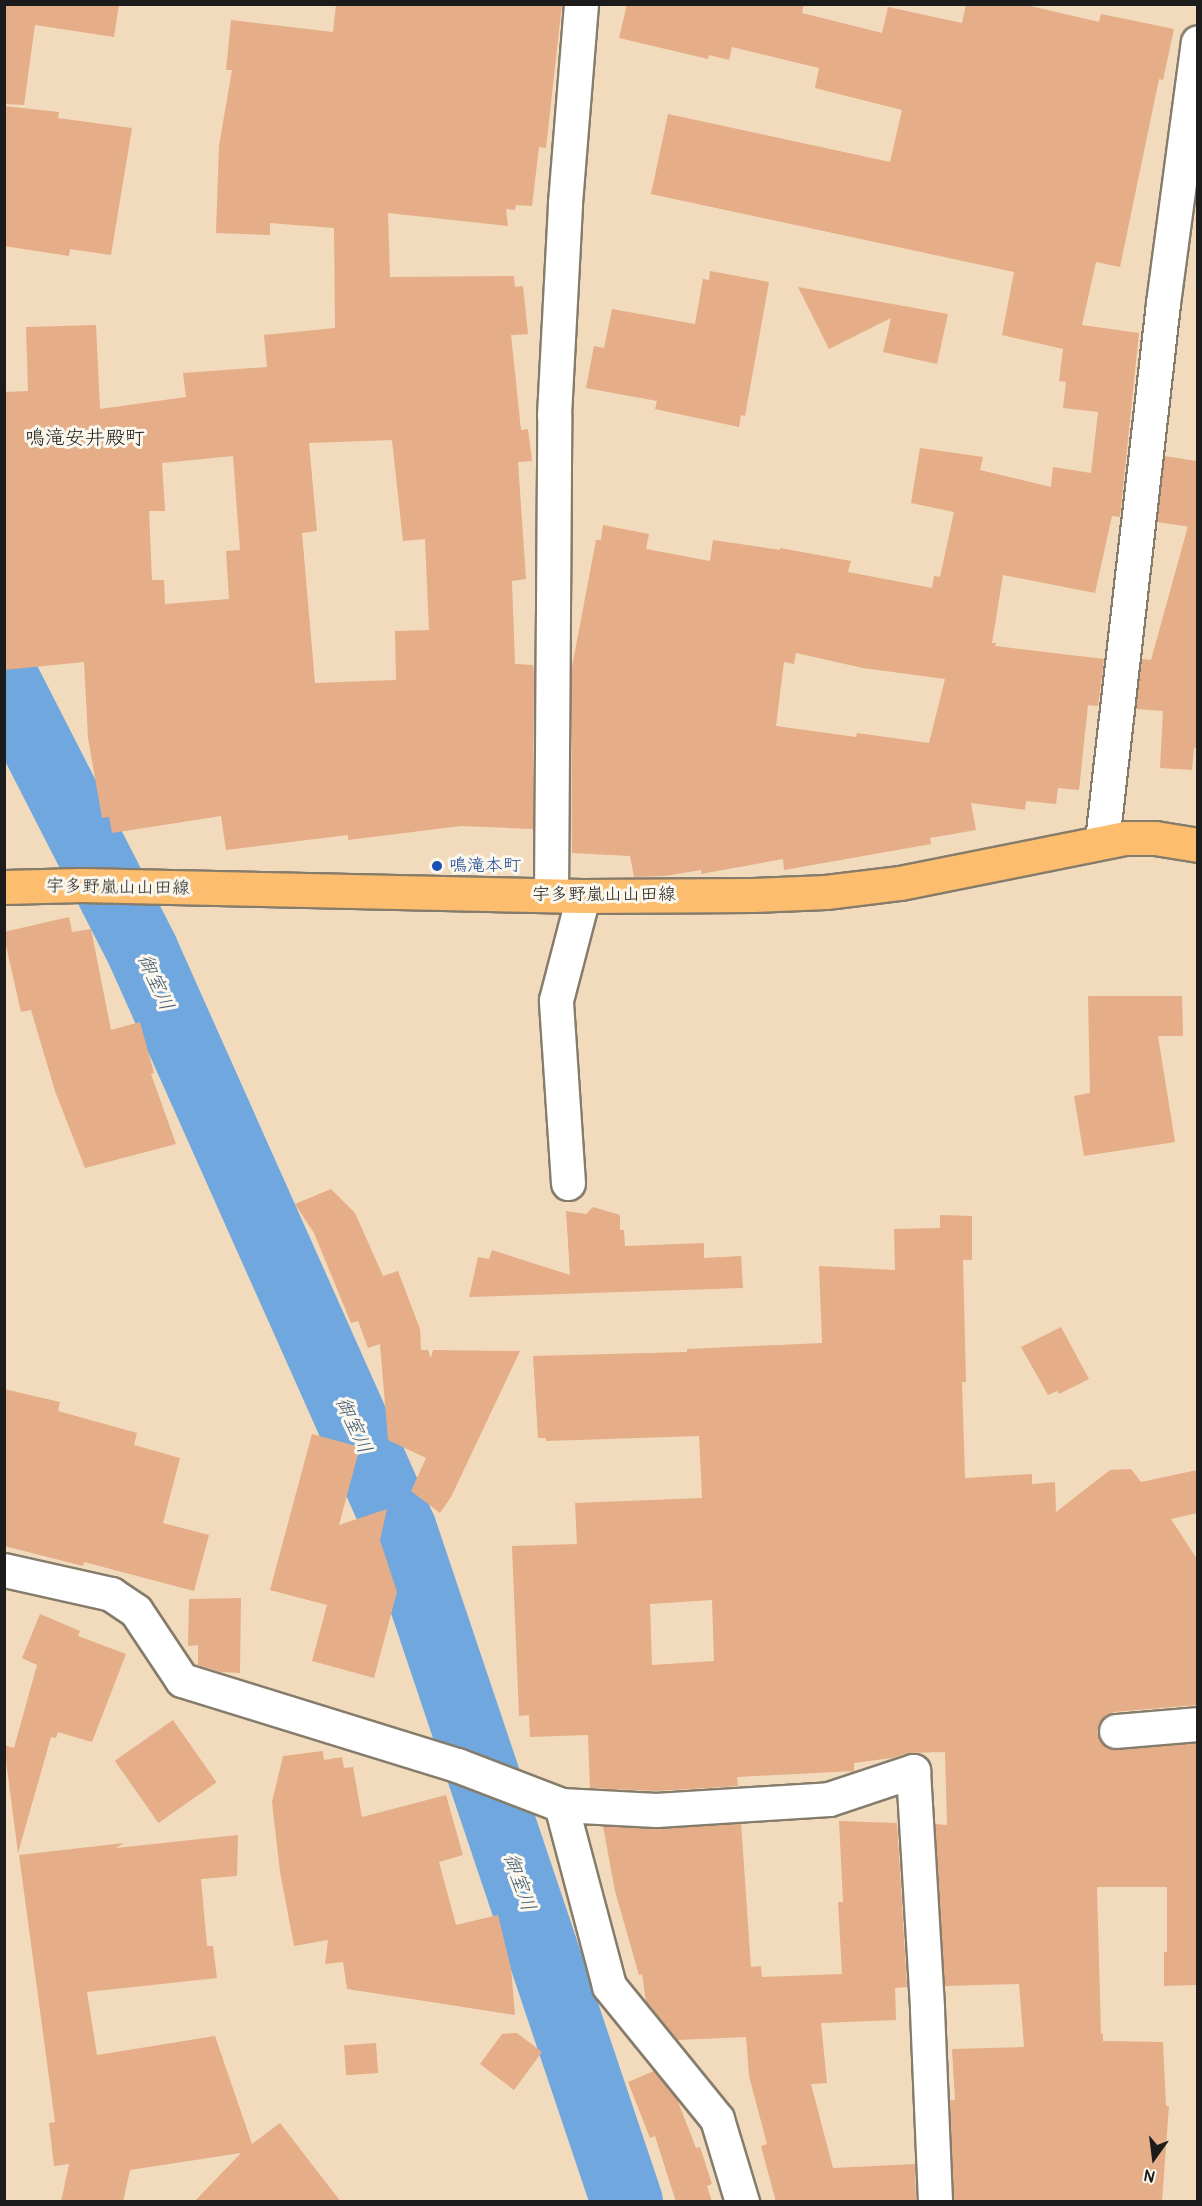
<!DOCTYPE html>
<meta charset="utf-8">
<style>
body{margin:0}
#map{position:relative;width:1202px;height:2206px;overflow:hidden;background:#f1dbbc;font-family:Pangolin,"Klee One",sans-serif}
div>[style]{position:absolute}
.river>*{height:72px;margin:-36px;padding:0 36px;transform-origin:36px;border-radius:36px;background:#70a7de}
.building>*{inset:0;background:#e5ad88;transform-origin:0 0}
.roads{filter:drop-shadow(2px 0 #867c6c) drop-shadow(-2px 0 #867c6c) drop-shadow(0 2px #867c6c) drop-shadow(0 -2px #867c6c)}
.minor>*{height:33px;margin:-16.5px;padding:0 16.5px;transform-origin:16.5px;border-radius:16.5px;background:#fff}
.major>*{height:33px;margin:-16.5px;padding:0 16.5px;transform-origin:16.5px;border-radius:16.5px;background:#fcbd6f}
.dots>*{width:16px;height:16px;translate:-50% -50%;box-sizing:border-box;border:3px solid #fbf7ec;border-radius:50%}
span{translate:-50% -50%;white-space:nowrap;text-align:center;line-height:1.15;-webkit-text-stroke:6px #fbf7ec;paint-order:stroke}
.transit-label{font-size:18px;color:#164399}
.left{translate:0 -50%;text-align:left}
.street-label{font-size:18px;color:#1c1c1c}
.neighbourhood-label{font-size:20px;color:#1c1c1c}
.water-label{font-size:20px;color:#425b73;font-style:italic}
.frame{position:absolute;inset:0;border:6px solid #1c1c1c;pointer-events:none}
.north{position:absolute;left:1124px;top:2128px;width:60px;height:60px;-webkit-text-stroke:4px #fbf7ec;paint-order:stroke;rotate:194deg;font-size:16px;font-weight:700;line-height:24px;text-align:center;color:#1c1c1c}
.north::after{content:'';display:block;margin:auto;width:21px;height:27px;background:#1c1c1c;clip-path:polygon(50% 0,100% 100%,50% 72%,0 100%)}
</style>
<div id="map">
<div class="river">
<i style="left:4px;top:680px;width:305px;rotate:62.9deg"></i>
<i style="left:143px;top:952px;width:633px;rotate:65.95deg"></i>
<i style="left:401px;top:1530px;width:709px;rotate:71.41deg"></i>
</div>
<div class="building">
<i style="clip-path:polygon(4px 4px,119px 4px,114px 37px,35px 25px,24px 105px,4px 104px)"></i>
<i style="clip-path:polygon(evenodd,336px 4px,562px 4px,546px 148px,539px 147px,532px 206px,516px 205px,515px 210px,506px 209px,508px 226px,388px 213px,390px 277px,514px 276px,515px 287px,523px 286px,528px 334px,511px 335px,521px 430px,528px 429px,532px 461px,518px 462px,526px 579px,512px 581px,515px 664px,533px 665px,534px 672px,533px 829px,461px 826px,348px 840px,348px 835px,226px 850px,221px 816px,112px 833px,109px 817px,102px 818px,88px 738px,84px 662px,4px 670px,4px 392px,28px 391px,26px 327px,96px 325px,100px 409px,186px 397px,183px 373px,267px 367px,264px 335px,335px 328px,334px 228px,270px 223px,270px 235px,216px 233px,219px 146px,232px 70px,226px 70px,231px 20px,333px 32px,336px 4px,392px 440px,403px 541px,425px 539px,429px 630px,395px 631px,396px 680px,315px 683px,302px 533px,317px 531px,309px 443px,392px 440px,336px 4px,233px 456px,240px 550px,226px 551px,229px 599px,165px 604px,164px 580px,152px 580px,149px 511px,165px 511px,162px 463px,233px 456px)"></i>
<i style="clip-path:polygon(evenodd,627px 4px,804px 4px,802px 13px,882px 33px,888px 7px,962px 23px,966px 4px,1022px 4px,1099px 22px,1101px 14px,1174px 29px,1163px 80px,1159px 79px,1120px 267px,1096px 262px,1082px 325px,1139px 333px,1120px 517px,1112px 516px,1095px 593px,1003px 575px,992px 643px,996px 643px,995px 646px,1104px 659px,1098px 706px,1088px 705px,1079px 790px,1058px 788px,1056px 804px,1026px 801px,1025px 810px,971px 803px,976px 830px,930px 838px,931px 844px,784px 870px,783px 859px,701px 874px,701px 870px,665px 876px,634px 877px,630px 856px,572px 853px,571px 672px,596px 540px,601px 540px,603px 525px,649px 534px,646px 549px,710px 561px,713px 540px,780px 550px,780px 548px,851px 561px,848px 572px,932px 588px,934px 576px,940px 577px,954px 512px,911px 503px,920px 448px,983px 457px,980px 470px,1051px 487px,1053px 467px,1091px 473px,1098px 412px,1063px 408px,1066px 382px,1059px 381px,1063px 349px,1002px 335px,1014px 272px,651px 194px,668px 114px,890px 162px,902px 110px,815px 88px,819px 68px,732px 47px,729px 60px,709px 55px,708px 59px,619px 38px,627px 4px,796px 653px,863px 668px,945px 679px,929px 743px,857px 733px,856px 737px,776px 726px,784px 662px,794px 664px,796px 653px)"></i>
<i style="clip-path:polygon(4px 106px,59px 112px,58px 118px,132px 128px,111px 255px,70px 249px,69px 256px,4px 246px)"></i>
<i style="clip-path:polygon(710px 271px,769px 282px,745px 416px,741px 415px,739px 427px,655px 409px,657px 401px,586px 388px,594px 346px,604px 348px,612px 309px,695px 324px,703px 279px,709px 280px)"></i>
<i style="clip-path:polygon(798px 287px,948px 314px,937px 364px,883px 352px,891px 318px,829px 349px)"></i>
<i style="clip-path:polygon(1164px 456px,1197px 461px,1197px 528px,1157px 522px)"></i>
<i style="clip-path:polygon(1188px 526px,1197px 528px,1197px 748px,1194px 748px,1192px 770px,1160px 768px,1163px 711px,1136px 709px,1142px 659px,1151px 660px)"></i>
<i style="clip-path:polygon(69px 917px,72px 932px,91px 929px,111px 1030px,140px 1022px,154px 1073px,151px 1074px,176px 1144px,85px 1168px,55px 1091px,31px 1010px,21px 1012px,4px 937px,4px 932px)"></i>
<i style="clip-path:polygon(1088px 996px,1182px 996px,1183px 1036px,1158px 1036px,1175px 1142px,1084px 1156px,1074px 1096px,1090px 1093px)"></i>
<i style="clip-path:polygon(331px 1189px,355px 1213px,383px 1276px,398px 1271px,420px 1329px,421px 1350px,428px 1350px,431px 1358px,433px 1350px,520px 1351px,451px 1497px,440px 1513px,411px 1491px,426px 1458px,388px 1440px,380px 1344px,368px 1348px,358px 1321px,351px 1323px,314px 1233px,295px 1204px)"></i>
<i style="clip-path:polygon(593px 1207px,620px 1215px,620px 1230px,624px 1230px,625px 1246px,704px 1243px,704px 1258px,741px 1256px,743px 1288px,469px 1297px,478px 1257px,489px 1259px,492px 1250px,570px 1275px,566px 1211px,586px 1214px)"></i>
<i style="clip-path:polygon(evenodd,940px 1215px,972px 1216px,972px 1260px,963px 1260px,966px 1382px,962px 1382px,965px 1478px,1032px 1474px,1032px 1484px,1055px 1482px,1056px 1512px,1110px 1470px,1131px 1469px,1141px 1482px,1197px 1470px,1197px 1513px,1171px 1519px,1197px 1559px,1197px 1705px,1114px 1712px,1105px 1716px,1099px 1723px,1097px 1732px,1101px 1742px,1108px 1748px,1117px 1750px,1197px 1743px,1197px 1985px,1164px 1986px,1164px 1952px,1167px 1952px,1167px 1887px,1097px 1887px,1101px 2034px,1103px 2034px,1103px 2041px,1163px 2042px,1166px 2106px,1169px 2106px,1162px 2202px,954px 2202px,950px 2100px,955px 2100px,952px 2049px,1024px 2047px,1019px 1984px,944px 1986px,935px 1824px,947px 1825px,945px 1752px,908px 1753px,892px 1758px,854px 1763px,854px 1771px,737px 1777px,738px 1786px,656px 1791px,590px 1788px,588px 1735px,530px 1737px,529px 1715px,519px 1716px,512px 1546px,577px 1544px,575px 1503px,702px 1498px,699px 1436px,546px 1441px,546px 1438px,538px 1438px,533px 1356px,687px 1352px,687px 1349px,822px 1343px,819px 1266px,895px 1270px,894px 1229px,940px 1228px,940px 1215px,712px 1600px,714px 1661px,652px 1665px,650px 1604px,712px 1600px)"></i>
<i style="clip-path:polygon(1061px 1327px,1089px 1379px,1059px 1394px,1057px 1391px,1048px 1395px,1021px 1347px)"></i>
<i style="clip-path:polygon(4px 1389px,60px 1402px,58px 1411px,137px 1433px,134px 1445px,180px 1458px,163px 1523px,209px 1535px,194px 1591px,84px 1562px,83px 1566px,4px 1546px)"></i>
<i style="clip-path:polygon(312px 1434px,360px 1447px,339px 1525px,387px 1509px,380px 1540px,397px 1592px,374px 1678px,312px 1661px,327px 1605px,270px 1590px)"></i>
<i style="clip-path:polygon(241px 1598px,240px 1673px,221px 1672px,198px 1665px,198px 1645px,188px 1646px,189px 1599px)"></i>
<i style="clip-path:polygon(40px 1614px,80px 1631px,78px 1636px,126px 1654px,92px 1742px,58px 1732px,56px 1738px,51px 1737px,18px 1853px,4px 1745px,14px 1748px,37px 1665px,22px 1658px)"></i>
<i style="left:173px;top:1720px;width:76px;height:71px;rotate:55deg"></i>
<i style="clip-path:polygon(323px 1751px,324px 1760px,342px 1757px,344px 1768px,353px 1767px,362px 1817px,446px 1795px,463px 1855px,439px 1862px,456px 1925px,498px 1915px,511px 1968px,515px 2015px,347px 1989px,343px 1962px,325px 1964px,328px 1940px,294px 1946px,280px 1872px,272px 1802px,283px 1756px)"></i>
<i style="clip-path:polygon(839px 1821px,897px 1823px,907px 1987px,895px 1988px,896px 2020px,821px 2023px,827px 2083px,811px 2084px,833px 2168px,915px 2164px,916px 2202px,776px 2202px,761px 2146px,767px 2144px,749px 2076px,746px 2037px,677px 2040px,646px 2002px,642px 1974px,639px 1975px,615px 1891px,603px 1826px,657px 1829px,741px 1823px,751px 1967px,761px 1966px,762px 1977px,842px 1974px,838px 1902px,843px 1902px)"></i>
<i style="clip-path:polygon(238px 1835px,237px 1876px,201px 1879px,207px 1946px,213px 1946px,217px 1978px,87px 1992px,97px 2055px,215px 2036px,252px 2144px,280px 2123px,341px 2202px,194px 2202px,241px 2153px,130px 2170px,123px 2202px,61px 2202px,69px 2164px,54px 2166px,49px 2123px,55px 2122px,19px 1855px,124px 1843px,116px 1848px)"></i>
<i style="clip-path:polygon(517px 2033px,542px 2052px,514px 2090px,480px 2064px,502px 2034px)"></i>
<i style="left:376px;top:2043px;width:30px;height:32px;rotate:86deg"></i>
<i style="clip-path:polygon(654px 2071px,677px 2099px,696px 2148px,700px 2147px,712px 2184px,707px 2186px,712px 2202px,676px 2202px,655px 2136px,650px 2138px,628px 2082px)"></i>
</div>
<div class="roads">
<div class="minor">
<i style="left:1102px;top:841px;width:541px;rotate:-83.53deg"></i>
<i style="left:1163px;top:303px;width:263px;rotate:-82.4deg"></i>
<i style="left:551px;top:895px;width:480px;rotate:-89.6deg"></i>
<i style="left:554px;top:415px;width:212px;rotate:-87deg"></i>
<i style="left:565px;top:203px;width:200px;rotate:-85.4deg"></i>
<i style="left:568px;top:1183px;width:183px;rotate:-93.8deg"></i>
<i style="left:556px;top:1000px;width:107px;rotate:-75.4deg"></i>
<i style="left:4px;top:1570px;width:110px;rotate:12.6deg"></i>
<i style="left:111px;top:1594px;width:30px;rotate:34deg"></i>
<i style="left:136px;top:1611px;width:83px;rotate:56.3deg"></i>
<i style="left:182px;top:1680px;width:288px;rotate:17.2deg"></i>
<i style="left:457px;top:1765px;width:111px;rotate:21deg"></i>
<i style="left:561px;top:1805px;width:95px;rotate:3deg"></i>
<i style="left:656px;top:1810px;width:173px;rotate:-3.6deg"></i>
<i style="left:829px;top:1799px;width:89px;rotate:-18.4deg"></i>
<i style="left:913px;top:1771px;width:239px;rotate:86.6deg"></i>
<i style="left:927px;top:2010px;width:192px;rotate:87.6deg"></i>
<i style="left:1116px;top:1731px;width:82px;rotate:-4.9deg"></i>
<i style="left:561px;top:1805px;width:187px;rotate:75.1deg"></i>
<i style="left:609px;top:1986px;width:171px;rotate:50.9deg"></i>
<i style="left:717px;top:2119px;width:87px;rotate:73.2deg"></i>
</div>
<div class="major">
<i style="left:4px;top:887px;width:77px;rotate:-1.5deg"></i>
<i style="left:81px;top:885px;width:502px;rotate:1.26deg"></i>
<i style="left:583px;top:896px;width:170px;rotate:-0.3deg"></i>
<i style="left:753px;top:895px;width:73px;rotate:-2.4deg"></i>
<i style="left:826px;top:892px;width:75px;rotate:-6.9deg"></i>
<i style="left:900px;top:883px;width:230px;rotate:-11.3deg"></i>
<i style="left:1126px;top:838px;width:29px"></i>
<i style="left:1155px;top:838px;width:44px;rotate:9.2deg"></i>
</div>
</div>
<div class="dots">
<i style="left:437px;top:866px;background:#1a4fb4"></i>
</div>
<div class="transit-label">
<span class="left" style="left:449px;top:866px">鳴滝本町</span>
</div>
<div class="street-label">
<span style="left:118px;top:888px;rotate:1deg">宇多野嵐山山田線</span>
<span style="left:604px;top:895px">宇多野嵐山山田線</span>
</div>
<div class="neighbourhood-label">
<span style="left:85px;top:437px">鳴滝安井殿町</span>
</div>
<div class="water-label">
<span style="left:156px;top:982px;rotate:66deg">御室川</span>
<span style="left:354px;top:1425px;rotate:66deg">御室川</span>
<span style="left:520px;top:1882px;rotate:71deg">御室川</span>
</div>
<div class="frame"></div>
<div class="north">N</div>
</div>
